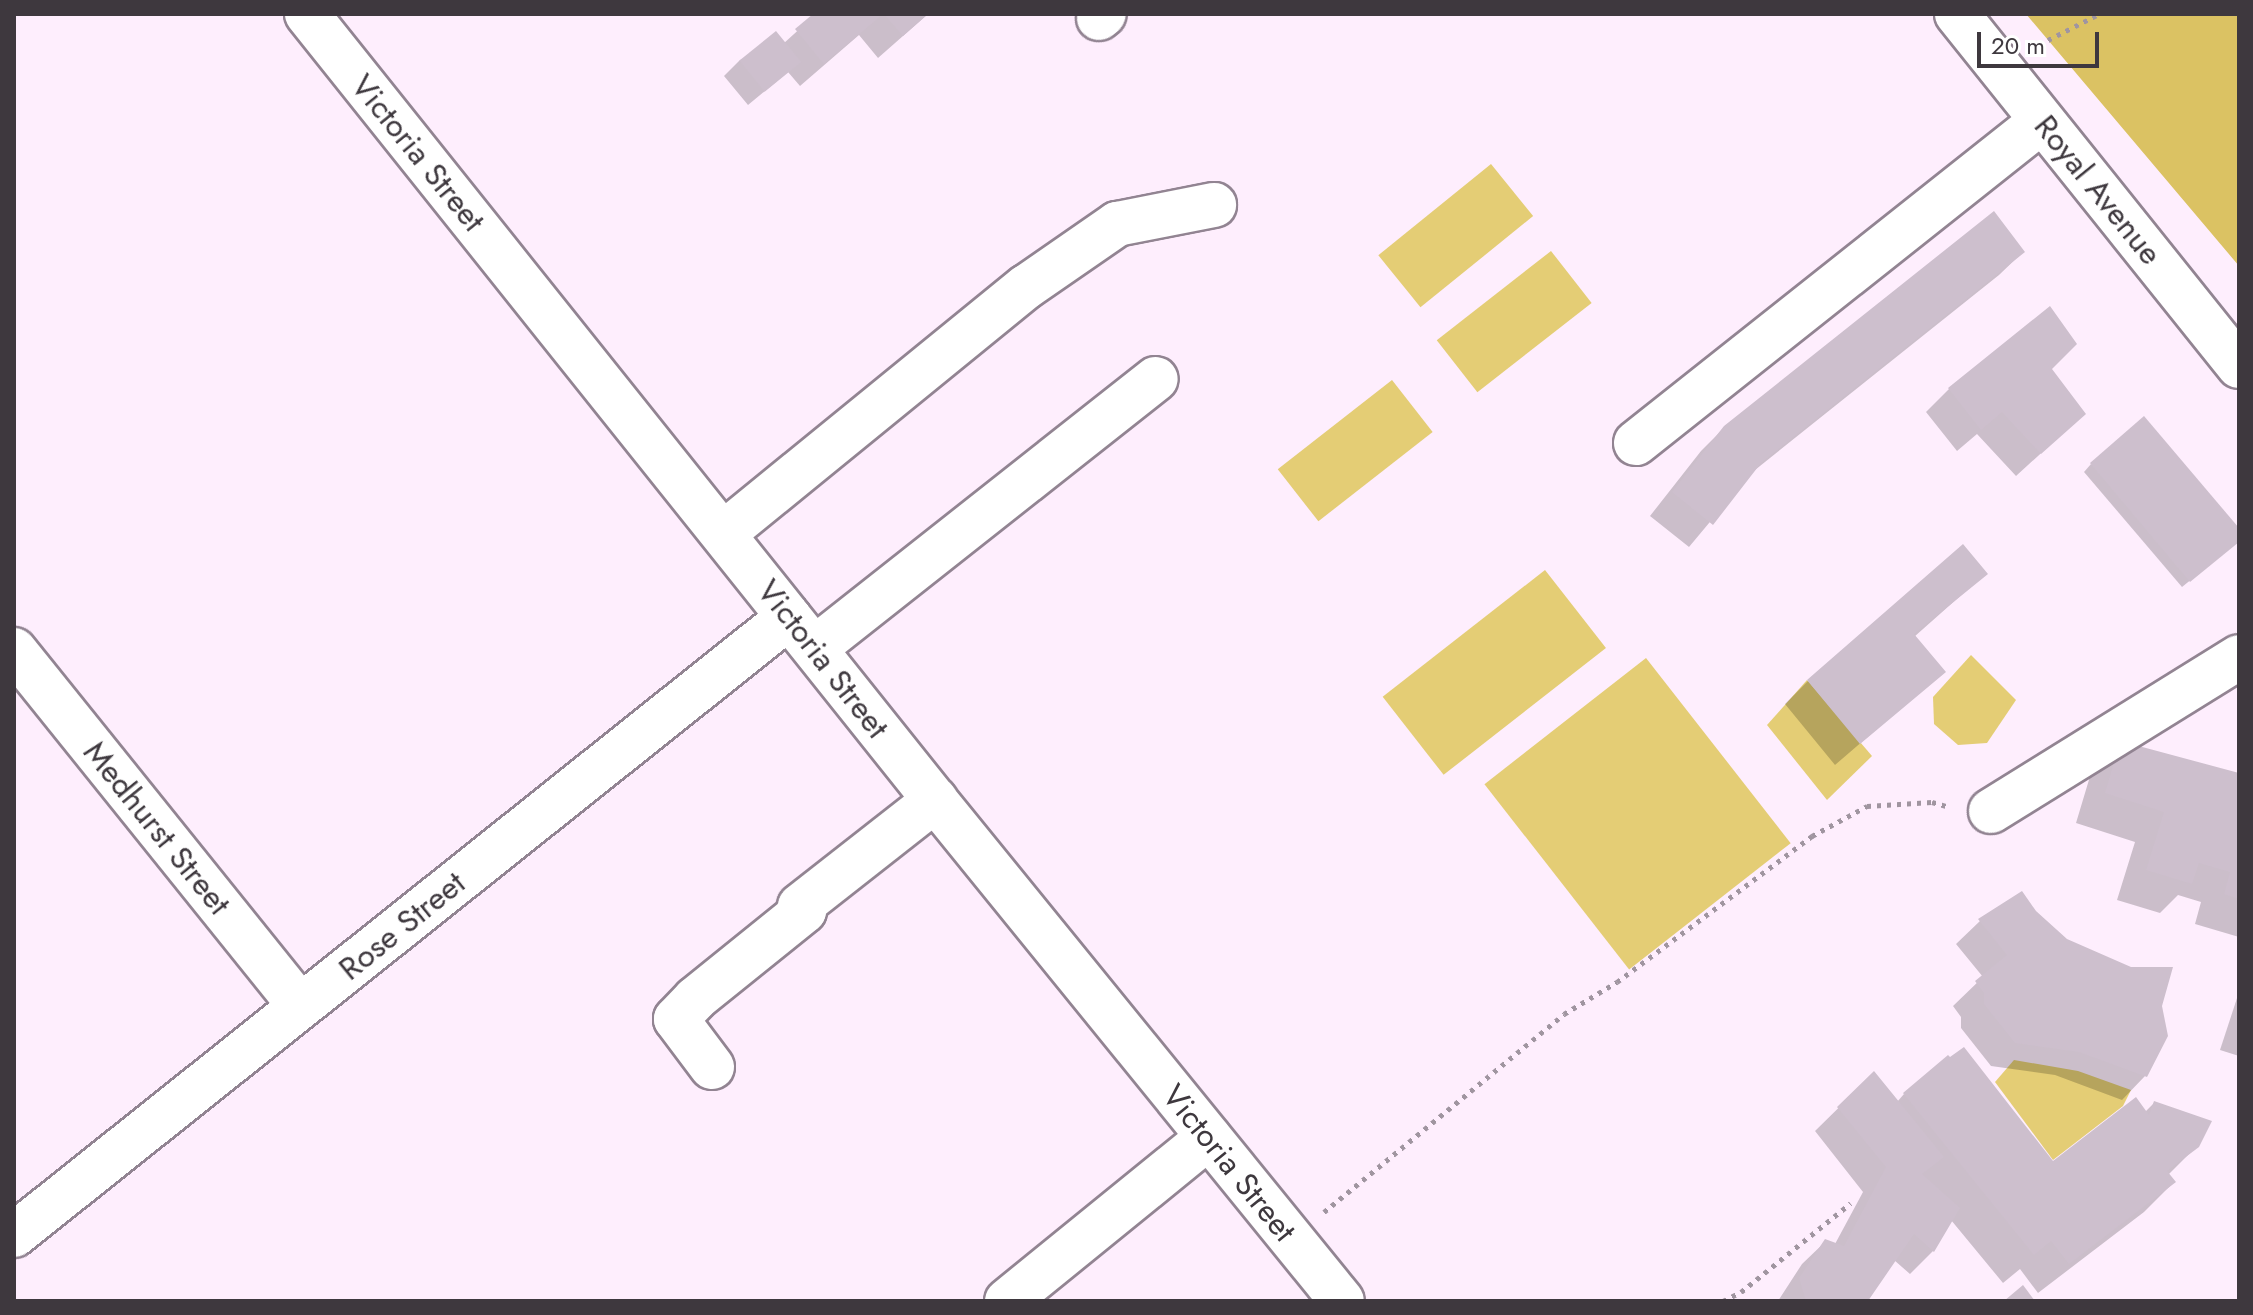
<!DOCTYPE html>
<style>
body{margin:0}
#map{position:relative;width:2253px;height:1315px;overflow:hidden;background:#feeefd;font-family:Jost,sans-serif}
div>[style]{position:absolute}
.green>*{inset:0;background:#e4cd75;transform-origin:0 0}
.forest>*{inset:0;background:#dbc263}
.shadow>*{inset:0;background:#0003}
.building>*{inset:0;background:#cdbfcd;transform-origin:0 0}
.path>*{height:5px;margin-top:-2.5px;transform-origin:0;background:repeating-linear-gradient(90deg,#a095a0 0 4px,transparent 0 10px)}
.roads{filter:drop-shadow(2px 0 #928492) drop-shadow(-2px 0 #928492) drop-shadow(0 2px #928492) drop-shadow(0 -2px #928492)}
.minor>*{height:44px;margin:-22px;padding:0 22px;transform-origin:22px;border-radius:22px;background:#fff}
span{translate:-50% -50%;white-space:nowrap;text-align:center;line-height:1.15;-webkit-text-stroke:6px #fff;paint-order:stroke}
.street-label{font-size:32px;color:#3e383e}
.frame{position:absolute;inset:0;border:16px solid #3e383e;pointer-events:none}
.scale{position:absolute;left:1977px;top:32px;width:122px;height:36px;box-sizing:border-box;border:4px solid #3e383e;border-top:0;padding-left:10px;font-size:24px;line-height:28px;white-space:nowrap;color:#3e383e;-webkit-text-stroke:6px #fff;paint-order:stroke}
</style>
<div id="map">
<div class="green">
<i style="left:1491px;top:164px;width:67px;height:145px;rotate:51deg"></i>
<i style="left:1551px;top:251px;width:66px;height:145px;rotate:52deg"></i>
<i style="left:1392px;top:380px;width:66px;height:145px;rotate:52deg"></i>
<i style="left:1545px;top:570px;width:99px;height:206px;rotate:52deg"></i>
<i style="clip-path:polygon(1971px 655px,2016px 700px,1987px 743px,1958px 745px,1934px 724px,1933px 697px)"></i>
<i style="left:1646px;top:658px;width:235px;height:205px;rotate:52deg"></i>
<i style="clip-path:polygon(1807px 680px,1872px 756px,1827px 800px,1767px 725px)"></i>
<i style="clip-path:polygon(2014px 1060px,2078px 1071px,2131px 1090px,2123px 1106px,2053px 1160px,1995px 1082px)"></i>
</div>
<div class="forest">
<i style="clip-path:polygon(2026px 14px,2239px 14px,2239px 266px,2048px 40px)"></i>
</div>
<div class="shadow">
<i style="clip-path:polygon(816px 14px,928px 14px,878px 58px,859px 35px,800px 86px,788px 72px,748px 105px,724px 76px,740px 60px,783px 44px)"></i>
<i style="clip-path:polygon(2023px 252px,1999px 275px,1750px 474px,1689px 547px,1650px 516px,1701px 451px,1725px 427px)"></i>
<i style="clip-path:polygon(2049px 369px,2084px 414px,2016px 476px,1977px 434px,1957px 451px,1926px 412px,1949px 389px)"></i>
<i style="clip-path:polygon(2091px 464px,2239px 531px,2239px 541px,2182px 587px,2084px 472px)"></i>
<i style="clip-path:polygon(1985px 574px,1914px 637px,1943px 672px,1835px 765px,1785px 704px,1808px 681px)"></i>
<i style="clip-path:polygon(2121px 743px,2239px 775px,2239px 937px,2195px 924px,2201px 902px,2178px 895px,2160px 913px,2117px 900px,2135px 842px,2076px 823px,2091px 773px)"></i>
<i style="clip-path:polygon(2022px 894px,2034px 913px,2066px 941px,2160px 1006px,2166px 1036px,2145px 1076px,2122px 1100px,2055px 1075px,1991px 1066px,1961px 1028px,1961px 1017px,1953px 1006px,1983px 977px,1956px 944px,1980px 921px)"></i>
<i style="clip-path:polygon(2239px 992px,2239px 1056px,2220px 1050px)"></i>
<i style="clip-path:polygon(1874px 1073px,1897px 1102px,1904px 1094px,2053px 1164px,2145px 1112px,2154px 1103px,2197px 1146px,2168px 1175px,2174px 1182px,2144px 1212px,2038px 1293px,2020px 1269px,2003px 1283px,1951px 1220px,1933px 1251px,1910px 1274px,1894px 1260px,1866px 1301px,1778px 1301px,1802px 1264px,1826px 1241px,1835px 1244px,1863px 1192px,1815px 1131px)"></i>
</div>
<div class="building">
<i style="clip-path:polygon(813px 14px,883px 14px,824px 64px,795px 29px)"></i>
<i style="clip-path:polygon(884px 14px,928px 14px,903px 36px)"></i>
<i style="left:776px;top:31px;width:40px;height:47px;rotate:51deg"></i>
<i style="clip-path:polygon(1994px 211px,2025px 252px,1761px 463px,1713px 525px,1672px 492px,1724px 426px)"></i>
<i style="clip-path:polygon(2050px 306px,2077px 344px,2052px 369px,2086px 414px,2041px 454px,2002px 412px,1981px 430px,1948px 388px)"></i>
<i style="clip-path:polygon(2144px 416px,2239px 528px,2239px 542px,2190px 582px,2090px 463px)"></i>
<i style="clip-path:polygon(1963px 544px,1988px 574px,1914px 634px,1946px 672px,1860px 744px,1807px 680px)"></i>
<i style="clip-path:polygon(2120px 741px,2239px 773px,2239px 899px,2224px 894px,2230px 872px,2199px 863px,2192px 884px,2146px 870px,2164px 812px,2105px 793px)"></i>
<i style="clip-path:polygon(2022px 891px,2036px 911px,2067px 939px,2131px 967px,2173px 967px,2162px 1006px,2168px 1036px,2147px 1077px,2079px 1052px,2015px 1043px,1984px 1004px,1984px 993px,1975px 981px,2007px 955px,1978px 919px)"></i>
<i style="clip-path:polygon(1964px 1047px,2053px 1161px,2136px 1097px,2149px 1115px,2154px 1101px,2212px 1121px,2199px 1147px,2167px 1171px,2176px 1182px,2069px 1264px,2051px 1241px,2034px 1255px,1903px 1093px,1948px 1055px,1950px 1057px)"></i>
<i style="clip-path:polygon(1874px 1071px,1944px 1157px,1922px 1174px,1960px 1208px,1934px 1252px,1914px 1234px,1868px 1301px,1806px 1301px,1799px 1278px,1825px 1239px,1844px 1246px,1886px 1167px,1837px 1107px)"></i>
<i style="clip-path:polygon(2023px 1285px,2035px 1301px,2004px 1301px)"></i>
</div>
<div class="path">
<i style="left:2048px;top:40px;width:57px;rotate:-27deg"></i>
<i style="left:1324px;top:1212px;width:311px;rotate:-39.5deg"></i>
<i style="left:1564px;top:1014px;width:62px;rotate:-31.1deg"></i>
<i style="left:1617px;top:982px;width:244px;rotate:-36.8deg"></i>
<i style="left:1812px;top:836px;width:63px;rotate:-28.6deg"></i>
<i style="left:1867px;top:806px;width:65px;rotate:-3.5deg"></i>
<i style="left:1932px;top:802px;width:18px;rotate:16deg"></i>
<i style="left:1723px;top:1301px;width:20px;rotate:-27deg"></i>
<i style="left:1741px;top:1292px;width:141px;rotate:-39deg"></i>
</div>
<div class="roads">
<div class="minor">
<i style="left:307px;top:14px;width:1006px;rotate:51.38deg"></i>
<i style="left:935px;top:800px;width:645px;rotate:50.91deg"></i>
<i style="left:1957px;top:14px;width:451px;rotate:51.3deg"></i>
<i style="left:1099px;top:18px;width:6px;rotate:-39deg"></i>
<i style="left:1636px;top:443px;width:518px;rotate:-38.42deg"></i>
<i style="left:724px;top:533px;width:390px;rotate:-39.2deg"></i>
<i style="left:1026px;top:287px;width:111px;rotate:-34.7deg"></i>
<i style="left:1117px;top:224px;width:99px;rotate:-11.1deg"></i>
<i style="left:815px;top:648px;width:434px;rotate:-38.3deg"></i>
<i style="left:14px;top:650px;width:457px;rotate:51.2deg"></i>
<i style="left:1991px;top:811px;width:292px;rotate:-31.8deg"></i>
<i style="left:712px;top:1067px;width:60px;rotate:-126.9deg"></i>
<i style="left:676px;top:1019px;width:28px;rotate:-46deg"></i>
<i style="left:695px;top:999px;width:140px;rotate:-38.9deg"></i>
<i style="left:804px;top:911px;width:6px;rotate:-129deg"></i>
<i style="left:800px;top:906px;width:172px;rotate:-38.1deg"></i>
<i style="left:14px;top:1235px;width:991px;rotate:-38.57deg"></i>
<i style="left:1007px;top:1301px;width:260px;rotate:-39.1deg"></i>
</div>
</div>
<div class="street-label">
<span style="left:418px;top:153px;rotate:51deg">Victoria Street</span>
<span style="left:2098px;top:190px;rotate:51deg">Royal Avenue</span>
<span style="left:823px;top:659px;rotate:52deg">Victoria Street</span>
<span style="left:157px;top:828px;rotate:51deg">Medhurst Street</span>
<span style="left:402px;top:926px;rotate:-39deg">Rose Street</span>
<span style="left:1229px;top:1163px;rotate:51deg">Victoria Street</span>
</div>
<div class="frame"></div>
<div class="scale">20 m</div>
</div>
